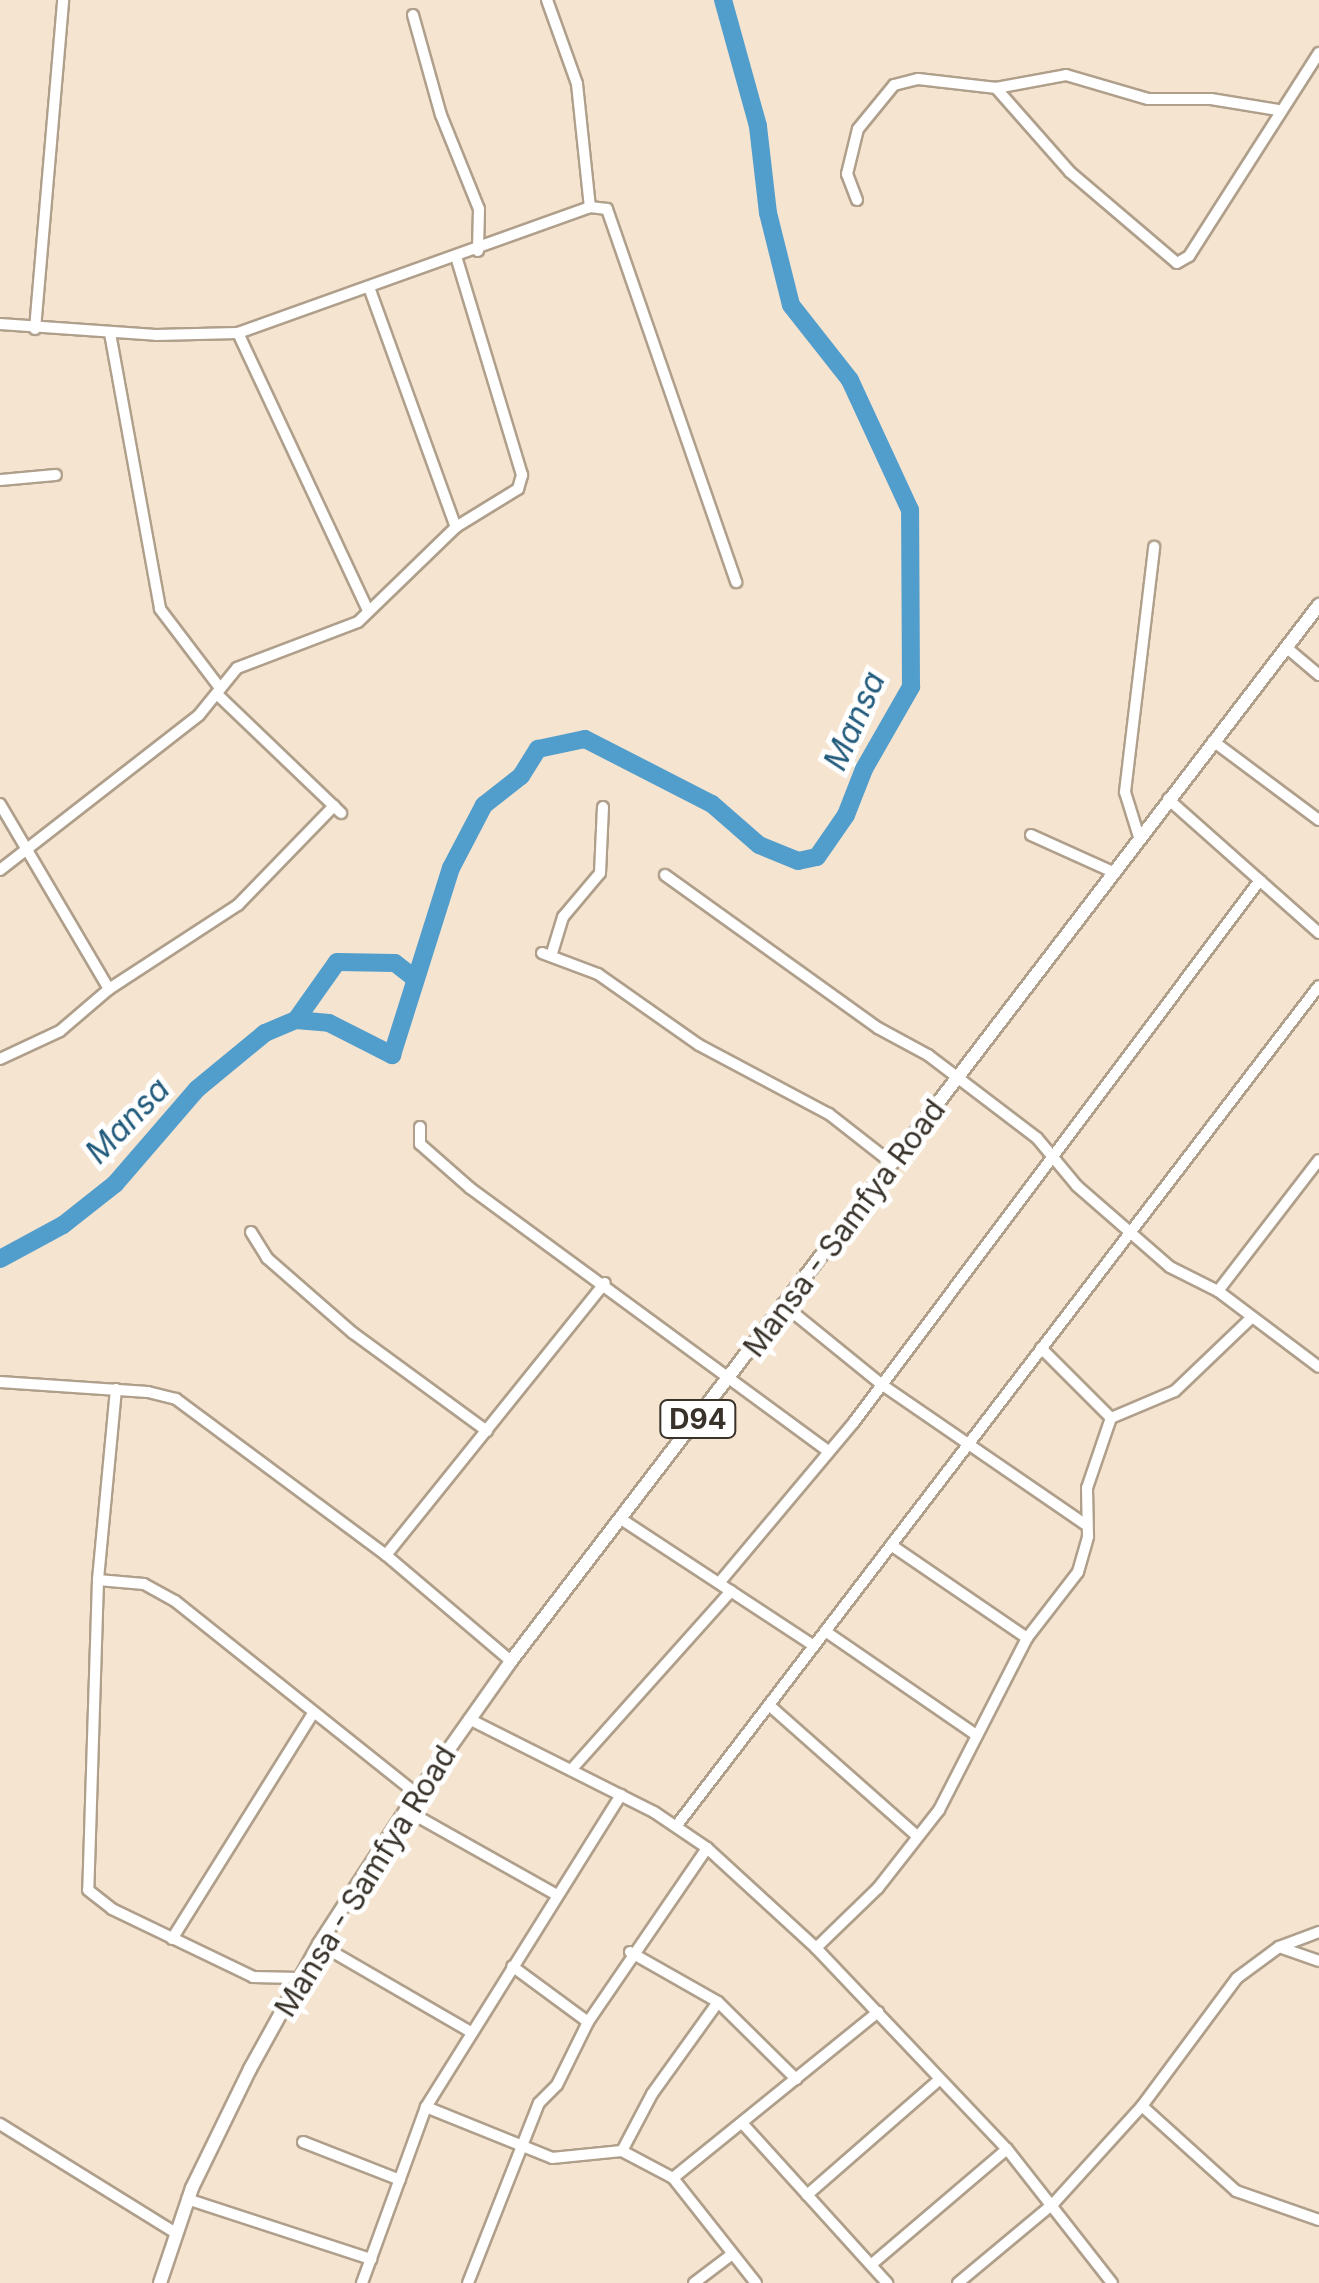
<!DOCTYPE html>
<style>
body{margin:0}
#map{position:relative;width:1319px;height:2283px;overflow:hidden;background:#f5e4d0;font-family:Inter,sans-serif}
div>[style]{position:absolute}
.river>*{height:18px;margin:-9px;padding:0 9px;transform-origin:9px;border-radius:9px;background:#519dcc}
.roads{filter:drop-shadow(2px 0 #af9f8b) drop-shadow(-2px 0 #af9f8b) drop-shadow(0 2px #af9f8b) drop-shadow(0 -2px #af9f8b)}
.minor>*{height:10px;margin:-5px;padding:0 5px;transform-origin:5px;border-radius:5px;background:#fff}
.major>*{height:12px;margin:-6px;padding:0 6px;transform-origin:6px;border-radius:6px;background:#fff}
span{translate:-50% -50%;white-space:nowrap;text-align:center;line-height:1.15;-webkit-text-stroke:10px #fff;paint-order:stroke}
.shield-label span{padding:2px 8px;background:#fff;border:2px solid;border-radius:8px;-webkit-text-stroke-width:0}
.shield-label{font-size:28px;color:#38322a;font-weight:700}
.street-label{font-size:30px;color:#38322a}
.water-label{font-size:32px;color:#235b7c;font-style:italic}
</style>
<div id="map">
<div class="river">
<i style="left:296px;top:1020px;width:71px;rotate:-54.7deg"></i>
<i style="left:337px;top:962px;width:58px;rotate:1deg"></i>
<i style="left:395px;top:963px;width:23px;rotate:38deg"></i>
<i style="left:0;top:1259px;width:72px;rotate:-28.4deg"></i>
<i style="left:63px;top:1225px;width:66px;rotate:-38.3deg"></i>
<i style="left:115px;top:1184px;width:125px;rotate:-49.2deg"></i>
<i style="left:197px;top:1089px;width:88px;rotate:-39.5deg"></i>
<i style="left:265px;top:1033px;width:34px;rotate:-23deg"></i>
<i style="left:296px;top:1020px;width:33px;rotate:5deg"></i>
<i style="left:329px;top:1023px;width:71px;rotate:26.9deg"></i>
<i style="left:392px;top:1055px;width:196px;rotate:-72.5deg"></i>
<i style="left:451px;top:868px;width:71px;rotate:-62.4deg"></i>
<i style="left:484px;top:805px;width:47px;rotate:-38.1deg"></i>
<i style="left:521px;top:776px;width:32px;rotate:-58deg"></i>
<i style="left:538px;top:749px;width:48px;rotate:-12deg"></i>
<i style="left:585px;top:739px;width:143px;rotate:27.1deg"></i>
<i style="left:712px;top:804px;width:62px;rotate:41.1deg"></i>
<i style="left:759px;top:845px;width:42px;rotate:22.3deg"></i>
<i style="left:798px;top:861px;width:19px;rotate:-12deg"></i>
<i style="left:817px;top:857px;width:51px;rotate:-55.4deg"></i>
<i style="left:846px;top:815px;width:49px;rotate:-68.6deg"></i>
<i style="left:864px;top:769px;width:95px;rotate:-60.2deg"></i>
<i style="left:911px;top:687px;width:177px;rotate:-90.3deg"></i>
<i style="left:910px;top:510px;width:143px;rotate:-114.8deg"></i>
<i style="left:850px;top:380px;width:95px;rotate:-128.2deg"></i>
<i style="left:791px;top:305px;width:95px;rotate:-104deg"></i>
<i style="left:768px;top:213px;width:88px;rotate:-96.6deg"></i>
<i style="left:758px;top:126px;width:131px;rotate:-105.5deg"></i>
</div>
<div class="roads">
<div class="minor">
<i style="left:547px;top:0;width:89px;rotate:70.3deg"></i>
<i style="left:577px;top:84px;width:124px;rotate:84deg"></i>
<i style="left:413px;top:15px;width:104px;rotate:74.4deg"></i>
<i style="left:441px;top:115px;width:101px;rotate:68deg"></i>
<i style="left:479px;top:209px;width:42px;rotate:91.4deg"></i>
<i style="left:996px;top:88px;width:112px;rotate:48.6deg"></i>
<i style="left:1070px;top:172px;width:140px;rotate:40.4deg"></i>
<i style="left:1177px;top:263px;width:14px;rotate:-30deg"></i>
<i style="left:1189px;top:256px;width:241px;rotate:-57.4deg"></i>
<i style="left:857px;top:200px;width:28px;rotate:-111deg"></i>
<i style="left:847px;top:174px;width:46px;rotate:-76.3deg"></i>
<i style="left:858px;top:129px;width:57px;rotate:-50.7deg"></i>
<i style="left:894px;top:85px;width:25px;rotate:-14deg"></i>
<i style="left:918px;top:79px;width:79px;rotate:6.6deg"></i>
<i style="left:996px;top:88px;width:71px;rotate:-10.5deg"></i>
<i style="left:1066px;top:75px;width:85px;rotate:16.3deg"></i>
<i style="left:1148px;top:99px;width:63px"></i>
<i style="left:1211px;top:99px;width:68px;rotate:9.3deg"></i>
<i style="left:370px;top:290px;width:252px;rotate:70.1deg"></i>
<i style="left:0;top:324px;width:156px;rotate:4deg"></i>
<i style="left:156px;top:335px;width:82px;rotate:-1.4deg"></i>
<i style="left:238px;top:333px;width:374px;rotate:-19.7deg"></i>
<i style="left:590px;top:207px;width:17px;rotate:7deg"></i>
<i style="left:607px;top:209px;width:395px;rotate:70.9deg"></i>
<i style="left:35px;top:329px;width:330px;rotate:-85.1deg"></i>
<i style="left:110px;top:333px;width:280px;rotate:79.7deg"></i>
<i style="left:160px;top:609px;width:99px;rotate:52.8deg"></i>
<i style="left:238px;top:333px;width:306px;rotate:64.9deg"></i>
<i style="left:0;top:480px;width:56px;rotate:-5.1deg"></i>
<i style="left:1287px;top:648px;width:42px;rotate:40.2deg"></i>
<i style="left:217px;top:694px;width:172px;rotate:43.8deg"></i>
<i style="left:1213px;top:741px;width:132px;rotate:36.7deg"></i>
<i style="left:1168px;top:799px;width:202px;rotate:41.6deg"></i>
<i style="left:0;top:804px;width:215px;rotate:59.5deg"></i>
<i style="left:1031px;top:835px;width:90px;rotate:24.3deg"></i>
<i style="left:1139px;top:837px;width:47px;rotate:-107.3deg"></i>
<i style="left:1125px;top:792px;width:247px;rotate:-83.2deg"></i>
<i style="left:0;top:870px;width:252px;rotate:-37.9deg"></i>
<i style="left:199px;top:715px;width:60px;rotate:-51deg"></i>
<i style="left:237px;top:668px;width:129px;rotate:-20.8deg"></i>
<i style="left:358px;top:622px;width:136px;rotate:-44.1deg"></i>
<i style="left:456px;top:527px;width:73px;rotate:-31.5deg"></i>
<i style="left:518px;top:489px;width:15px;rotate:-74deg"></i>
<i style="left:522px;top:475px;width:225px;rotate:-106.8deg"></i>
<i style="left:665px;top:875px;width:262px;rotate:35.7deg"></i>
<i style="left:878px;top:1028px;width:57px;rotate:28.4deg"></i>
<i style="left:928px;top:1055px;width:137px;rotate:37.3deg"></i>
<i style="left:1037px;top:1138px;width:62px;rotate:50.2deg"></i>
<i style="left:1077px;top:1186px;width:123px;rotate:41.1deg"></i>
<i style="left:1170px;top:1267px;width:54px;rotate:26.6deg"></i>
<i style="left:1218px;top:1291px;width:126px;rotate:37deg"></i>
<i style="left:542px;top:953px;width:60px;rotate:20.6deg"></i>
<i style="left:598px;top:974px;width:123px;rotate:35.1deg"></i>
<i style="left:699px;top:1045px;width:147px;rotate:28deg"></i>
<i style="left:829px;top:1114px;width:81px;rotate:38deg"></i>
<i style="left:552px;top:953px;width:38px;rotate:-73deg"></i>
<i style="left:563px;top:917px;width:57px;rotate:-49.9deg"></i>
<i style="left:600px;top:873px;width:66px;rotate:-87.4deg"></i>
<i style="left:0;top:1059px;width:66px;rotate:-25deg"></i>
<i style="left:60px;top:1031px;width:65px;rotate:-40.6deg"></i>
<i style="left:109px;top:989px;width:154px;rotate:-33.1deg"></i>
<i style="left:238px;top:905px;width:138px;rotate:-45.9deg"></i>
<i style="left:420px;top:1127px;width:17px;rotate:90deg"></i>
<i style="left:420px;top:1144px;width:67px;rotate:41.3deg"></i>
<i style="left:470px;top:1188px;width:444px;rotate:36.3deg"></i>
<i style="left:251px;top:1232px;width:31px;rotate:58deg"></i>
<i style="left:267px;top:1258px;width:114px;rotate:41.1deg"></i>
<i style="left:353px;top:1333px;width:166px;rotate:36.2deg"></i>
<i style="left:1218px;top:1291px;width:165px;rotate:-52.4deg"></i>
<i style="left:785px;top:1306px;width:124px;rotate:39.1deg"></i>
<i style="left:881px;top:1384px;width:247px;rotate:34.5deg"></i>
<i style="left:1041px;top:1348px;width:99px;rotate:45deg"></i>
<i style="left:0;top:1382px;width:148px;rotate:3.9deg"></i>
<i style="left:148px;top:1392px;width:29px;rotate:14deg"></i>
<i style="left:176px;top:1399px;width:262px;rotate:36.6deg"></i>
<i style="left:386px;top:1555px;width:164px;rotate:40.3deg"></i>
<i style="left:116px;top:1389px;width:192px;rotate:95.4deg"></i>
<i style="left:98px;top:1580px;width:310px;rotate:91.8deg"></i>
<i style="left:88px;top:1890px;width:31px;rotate:38deg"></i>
<i style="left:112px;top:1909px;width:157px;rotate:25.7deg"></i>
<i style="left:253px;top:1977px;width:47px;rotate:1.2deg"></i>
<i style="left:1111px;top:1418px;width:69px;rotate:-22.9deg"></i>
<i style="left:1175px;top:1391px;width:104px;rotate:-43.8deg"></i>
<i style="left:621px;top:1519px;width:231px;rotate:33.3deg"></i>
<i style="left:891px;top:1545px;width:165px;rotate:34.4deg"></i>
<i style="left:386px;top:1555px;width:349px;rotate:-51.2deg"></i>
<i style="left:98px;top:1580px;width:46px;rotate:5deg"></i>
<i style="left:144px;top:1584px;width:35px;rotate:29deg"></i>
<i style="left:175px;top:1601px;width:310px;rotate:38.6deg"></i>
<i style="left:719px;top:1583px;width:210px;rotate:-50deg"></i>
<i style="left:854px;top:1422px;width:677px;rotate:-53.16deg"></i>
<i style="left:825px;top:1631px;width:182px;rotate:34.5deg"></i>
<i style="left:769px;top:1705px;width:198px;rotate:41.5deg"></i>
<i style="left:469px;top:1719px;width:207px;rotate:26.7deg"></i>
<i style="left:654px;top:1812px;width:64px;rotate:34.2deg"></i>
<i style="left:707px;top:1848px;width:148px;rotate:42.5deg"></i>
<i style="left:816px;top:1948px;width:277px;rotate:46.5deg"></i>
<i style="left:1007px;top:2149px;width:170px;rotate:51.9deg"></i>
<i style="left:571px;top:1770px;width:240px;rotate:-48.2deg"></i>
<i style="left:406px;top:1810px;width:173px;rotate:29.4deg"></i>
<i style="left:677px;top:1825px;width:1056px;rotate:-52.58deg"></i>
<i style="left:172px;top:1939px;width:266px;rotate:-58deg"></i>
<i style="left:319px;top:1944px;width:173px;rotate:30.1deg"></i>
<i style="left:1279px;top:1947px;width:42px;rotate:19.3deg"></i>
<i style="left:816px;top:1948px;width:86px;rotate:-44.1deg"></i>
<i style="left:878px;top:1888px;width:99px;rotate:-52deg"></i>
<i style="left:939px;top:1810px;width:193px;rotate:-62.9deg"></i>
<i style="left:1027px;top:1638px;width:83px;rotate:-52.3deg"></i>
<i style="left:1078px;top:1572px;width:37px;rotate:-74deg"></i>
<i style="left:1088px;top:1536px;width:48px;rotate:-91.2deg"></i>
<i style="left:1087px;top:1488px;width:74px;rotate:-71.1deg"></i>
<i style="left:630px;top:1952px;width:101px;rotate:29.6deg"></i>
<i style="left:718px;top:2002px;width:110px;rotate:44.6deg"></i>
<i style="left:588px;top:2022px;width:211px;rotate:-55.6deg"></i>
<i style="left:1142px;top:2106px;width:127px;rotate:42.1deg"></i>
<i style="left:1236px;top:2191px;width:88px;rotate:19.3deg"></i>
<i style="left:426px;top:2107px;width:136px;rotate:22deg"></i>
<i style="left:552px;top:2158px;width:70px;rotate:-5.7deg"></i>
<i style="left:622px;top:2151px;width:58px;rotate:27.9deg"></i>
<i style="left:673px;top:2178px;width:134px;rotate:51.7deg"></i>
<i style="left:0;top:2124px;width:207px;rotate:31.8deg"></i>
<i style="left:743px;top:2124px;width:215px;rotate:47.8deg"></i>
<i style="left:303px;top:2142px;width:104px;rotate:21.4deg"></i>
<i style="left:622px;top:2151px;width:64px;rotate:-62.2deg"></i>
<i style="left:652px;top:2094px;width:113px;rotate:-54.3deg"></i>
<i style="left:673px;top:2178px;width:264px;rotate:-39deg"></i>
<i style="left:807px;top:2195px;width:175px;rotate:-41.1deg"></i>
<i style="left:187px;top:2199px;width:194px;rotate:18.1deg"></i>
<i style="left:872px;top:2264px;width:177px;rotate:-40.4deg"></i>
<i style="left:362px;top:2283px;width:187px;rotate:-70deg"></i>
<i style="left:426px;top:2107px;width:368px;rotate:-58deg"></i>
<i style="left:468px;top:2283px;width:193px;rotate:-68.5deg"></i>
<i style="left:539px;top:2103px;width:25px;rotate:-45deg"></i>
<i style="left:557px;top:2085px;width:70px;rotate:-63.8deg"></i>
<i style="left:588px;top:2022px;width:94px;rotate:-143.6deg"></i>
<i style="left:694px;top:2283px;width:46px;rotate:-37.1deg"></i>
<i style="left:958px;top:2283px;width:125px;rotate:-39.8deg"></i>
<i style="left:1054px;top:2203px;width:131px;rotate:-47.8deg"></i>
<i style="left:1142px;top:2106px;width:159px;rotate:-53.4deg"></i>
<i style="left:1237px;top:1978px;width:52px;rotate:-36.4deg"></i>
<i style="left:1279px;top:1947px;width:43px;rotate:-20.6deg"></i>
</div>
<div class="major">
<i style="left:160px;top:2283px;width:100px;rotate:-71.4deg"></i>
<i style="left:192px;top:2188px;width:132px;rotate:-64deg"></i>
<i style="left:250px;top:2069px;width:143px;rotate:-61.1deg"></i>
<i style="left:319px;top:1944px;width:160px;rotate:-57deg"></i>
<i style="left:406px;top:1810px;width:182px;rotate:-54.8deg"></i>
<i style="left:511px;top:1661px;width:1330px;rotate:-52.58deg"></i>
</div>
</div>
<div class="shield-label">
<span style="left:698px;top:1419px">D94</span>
</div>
<div class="street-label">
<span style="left:844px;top:1228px;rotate:-53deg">Mansa - Samfya Road</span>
<span style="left:365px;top:1881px;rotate:-58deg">Mansa - Samfya Road</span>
</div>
<div class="water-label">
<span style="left:855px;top:721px;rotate:-66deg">Mansa</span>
<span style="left:128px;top:1121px;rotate:-46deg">Mansa</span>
</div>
</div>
